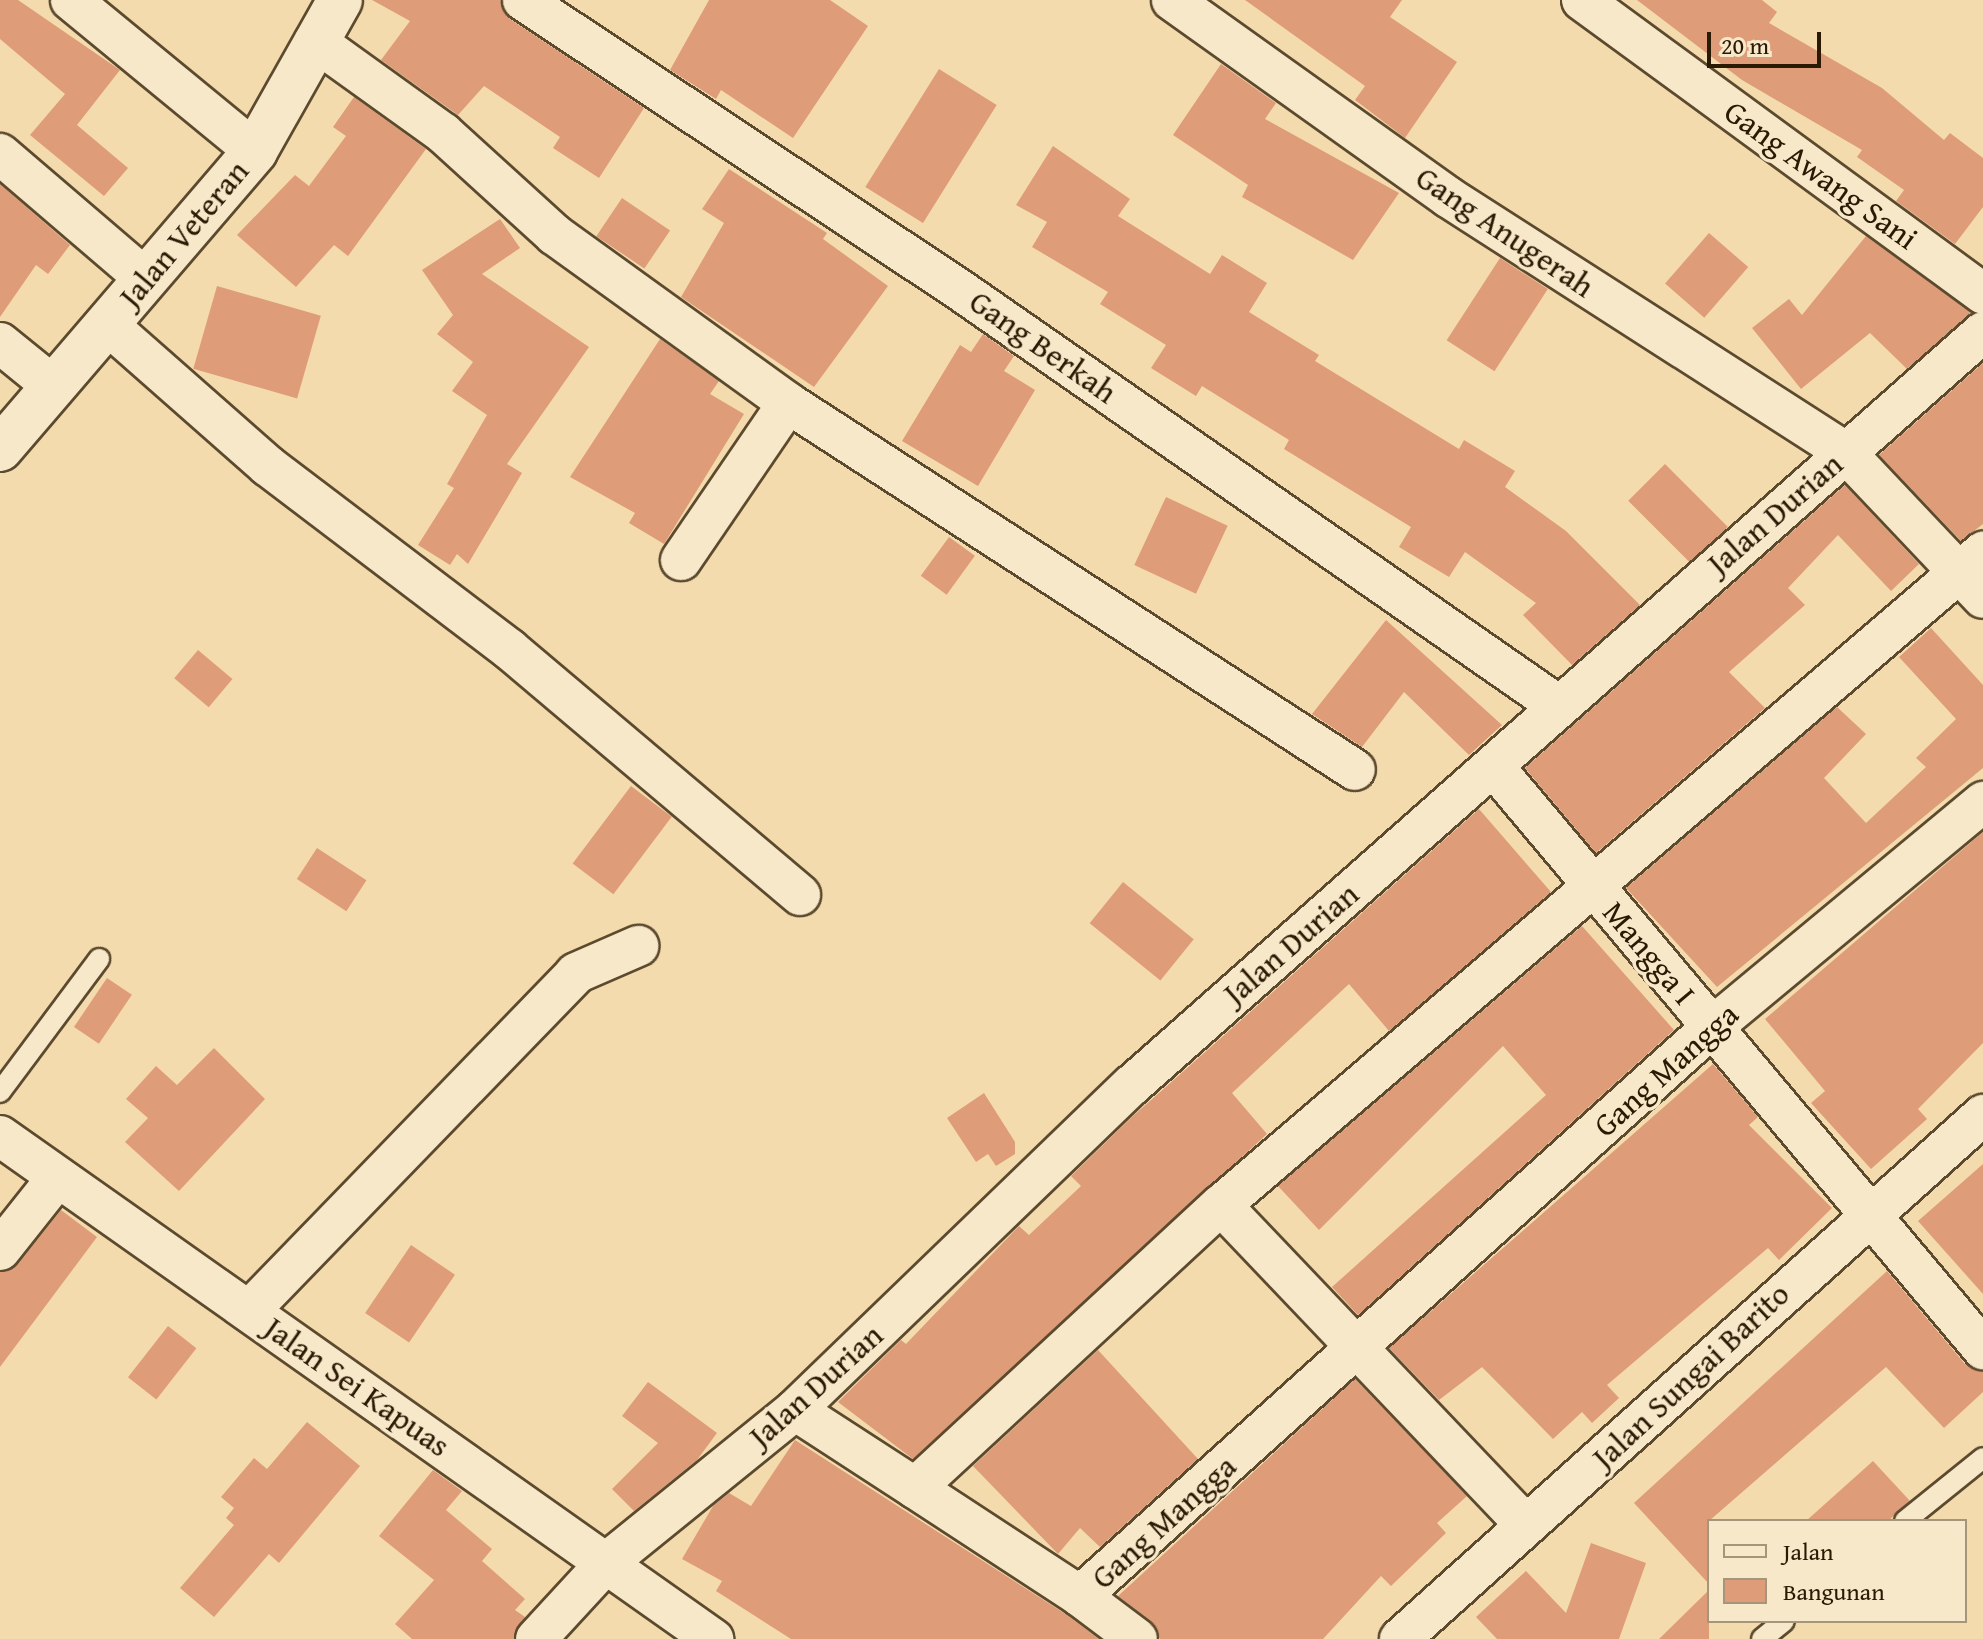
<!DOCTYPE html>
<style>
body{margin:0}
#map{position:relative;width:1983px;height:1639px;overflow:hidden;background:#f4dbae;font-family:"Gentium Book Plus",serif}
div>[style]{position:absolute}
.building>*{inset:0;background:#df9c78;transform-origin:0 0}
.roads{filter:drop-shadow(2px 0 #5c4a2e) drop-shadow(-2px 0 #5c4a2e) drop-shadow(0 2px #5c4a2e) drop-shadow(0 -2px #5c4a2e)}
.lane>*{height:20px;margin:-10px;padding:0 10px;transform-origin:10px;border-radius:10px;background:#f8e8ca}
.street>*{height:40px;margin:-20px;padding:0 20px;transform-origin:20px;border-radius:20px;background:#f8e8ca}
.secondary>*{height:44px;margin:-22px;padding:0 22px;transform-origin:22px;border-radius:22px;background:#f8e8ca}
span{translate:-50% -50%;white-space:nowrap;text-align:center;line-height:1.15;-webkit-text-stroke:7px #f8e8ca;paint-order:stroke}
.street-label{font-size:32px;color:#2a1903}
.legend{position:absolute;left:1707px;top:1519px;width:260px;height:104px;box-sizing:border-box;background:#f8e8ca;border:2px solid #a6957a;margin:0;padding:10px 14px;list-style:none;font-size:24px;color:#2a1903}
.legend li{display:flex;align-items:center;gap:16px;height:40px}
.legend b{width:40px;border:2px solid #a6957a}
.scale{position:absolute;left:1707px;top:32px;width:114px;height:36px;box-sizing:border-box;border:4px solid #2a1903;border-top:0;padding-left:10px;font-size:24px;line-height:28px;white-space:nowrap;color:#2a1903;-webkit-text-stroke:6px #f8e8ca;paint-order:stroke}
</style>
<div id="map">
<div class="building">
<i style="clip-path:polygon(0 0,18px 0,120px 70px,77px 125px,128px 168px,104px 196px,30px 135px,65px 94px,0 39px)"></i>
<i style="clip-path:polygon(372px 0,500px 0,510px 19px,644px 108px,599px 178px,553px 148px,560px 137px,484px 86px,458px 115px,381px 60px,410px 21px)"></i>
<i style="clip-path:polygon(709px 0,830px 0,868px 26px,793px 138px,721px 90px,716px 99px,670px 70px)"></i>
<i style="clip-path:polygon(1245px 0,1402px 0,1390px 17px,1457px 62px,1405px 138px,1355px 100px,1365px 86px)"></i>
<i style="clip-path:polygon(1637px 0,1762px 0,1777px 12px,1769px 23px,1882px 88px,1944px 140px,1950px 133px,1983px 158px,1983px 207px,1955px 244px,1896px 201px,1904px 190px,1857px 157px,1862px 150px,1742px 80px)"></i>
<i style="clip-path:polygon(1221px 64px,1276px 103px,1265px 119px,1399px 193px,1353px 260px,1242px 197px,1248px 185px,1173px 135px)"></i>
<i style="left:939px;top:69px;width:68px;height:139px;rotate:32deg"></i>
<i style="clip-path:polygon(354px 97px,426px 149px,348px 256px,334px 245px,296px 287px,237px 235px,295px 175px,309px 186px,346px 136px,333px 127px)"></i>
<i style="clip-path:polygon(1053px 146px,1130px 199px,1118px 216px,1210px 274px,1222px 255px,1267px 283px,1249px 312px,1319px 355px,1315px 361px,1459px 449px,1464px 440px,1515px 471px,1505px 487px,1566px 531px,1640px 605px,1572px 665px,1523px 615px,1536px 603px,1465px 552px,1449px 577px,1399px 547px,1411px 527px,1284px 449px,1289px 440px,1202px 386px,1196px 396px,1151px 368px,1166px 345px,1100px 304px,1108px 292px,1032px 247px,1047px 222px,1016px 205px)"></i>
<i style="clip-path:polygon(729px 169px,827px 233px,823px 239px,888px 286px,814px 387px,681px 297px,724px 223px,702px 209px)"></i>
<i style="clip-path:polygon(0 184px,70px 245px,48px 274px,36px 265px,0 317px)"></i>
<i style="left:622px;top:198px;width:58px;height:46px;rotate:34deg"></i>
<i style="clip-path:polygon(500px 219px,520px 248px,482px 274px,589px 347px,507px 464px,522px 473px,468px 564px,457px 554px,450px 565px,418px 545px,454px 488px,447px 484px,487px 415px,452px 391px,473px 362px,437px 334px,453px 315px,422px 270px)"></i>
<i style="left:1709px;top:233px;width:52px;height:67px;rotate:41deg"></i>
<i style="clip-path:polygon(1866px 236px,1972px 313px,1907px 369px,1870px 333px,1801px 389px,1752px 328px,1789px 299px,1802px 315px)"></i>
<i style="left:1500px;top:258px;width:57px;height:98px;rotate:33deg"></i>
<i style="left:217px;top:286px;width:108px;height:86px;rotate:16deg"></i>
<i style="clip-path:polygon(983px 334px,1014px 356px,1004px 371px,1035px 390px,978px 486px,902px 441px,960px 345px,971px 352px)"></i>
<i style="clip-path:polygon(660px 339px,719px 381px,710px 394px,744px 414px,664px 544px,629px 523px,635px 513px,570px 477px)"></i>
<i style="clip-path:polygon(1983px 363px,1983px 524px,1961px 541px,1879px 455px)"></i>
<i style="left:1665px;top:464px;width:89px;height:52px;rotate:45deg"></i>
<i style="clip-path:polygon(1845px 485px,1919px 564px,1891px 591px,1838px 535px,1788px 588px,1805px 605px,1729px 672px,1765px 708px,1596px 853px,1525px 768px)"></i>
<i style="left:1166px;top:497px;width:68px;height:75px;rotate:25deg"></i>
<i style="left:949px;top:537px;width:32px;height:48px;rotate:36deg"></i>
<i style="clip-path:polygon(1386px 620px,1502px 725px,1469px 755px,1404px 692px,1362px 747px,1312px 714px)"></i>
<i style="clip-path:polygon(1931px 628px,1983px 685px,1983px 768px,1717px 987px,1626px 888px,1837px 707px,1866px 734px,1824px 778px,1866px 823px,1926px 767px,1916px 758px,1956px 719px,1899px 657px)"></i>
<i style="left:198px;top:650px;width:45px;height:37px;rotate:40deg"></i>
<i style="left:631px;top:786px;width:51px;height:97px;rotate:37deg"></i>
<i style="clip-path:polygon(1479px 809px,1551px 892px,1389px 1031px,1349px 984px,1232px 1093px,1267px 1134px,913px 1459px,838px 1402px,901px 1340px,906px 1344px,1019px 1226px,1029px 1235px,1081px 1186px,1071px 1176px,1133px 1116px)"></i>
<i style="clip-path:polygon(1983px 832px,1983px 1043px,1918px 1109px,1927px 1119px,1871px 1169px,1811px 1103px,1825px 1091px,1765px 1019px)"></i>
<i style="left:317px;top:848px;width:59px;height:37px;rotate:33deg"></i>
<i style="left:1123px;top:882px;width:91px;height:53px;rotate:39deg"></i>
<i style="clip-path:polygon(1582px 926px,1674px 1030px,1358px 1315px,1332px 1287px,1546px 1095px,1503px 1046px,1319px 1230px,1278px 1186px)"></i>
<i style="left:107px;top:978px;width:30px;height:59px;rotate:34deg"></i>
<i style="clip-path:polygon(214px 1048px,265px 1099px,179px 1191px,125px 1142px,148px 1118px,126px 1099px,156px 1066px,177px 1085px)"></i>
<i style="clip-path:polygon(1713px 1064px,1758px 1117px,1749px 1125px,1832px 1208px,1779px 1260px,1768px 1248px,1607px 1385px,1619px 1398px,1592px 1423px,1582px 1412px,1553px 1439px,1482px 1367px,1439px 1400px,1389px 1348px)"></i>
<i style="clip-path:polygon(984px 1093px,1015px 1142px,1015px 1154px,996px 1166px,988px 1154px,976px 1162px,947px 1118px)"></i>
<i style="clip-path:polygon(1983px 1164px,1983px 1294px,1918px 1221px)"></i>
<i style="clip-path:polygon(61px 1210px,97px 1237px,0 1367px,0 1272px,18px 1264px)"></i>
<i style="left:411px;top:1245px;width:53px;height:82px;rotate:34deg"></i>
<i style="clip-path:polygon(1887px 1271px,1965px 1364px,1983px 1371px,1983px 1392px,1944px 1428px,1886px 1367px,1709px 1521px,1709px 1584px,1634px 1503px)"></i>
<i style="left:168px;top:1326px;width:36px;height:65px;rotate:38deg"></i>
<i style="clip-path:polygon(1098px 1350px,1198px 1459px,1100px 1547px,1080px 1528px,1058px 1554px,973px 1466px)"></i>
<i style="clip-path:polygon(1355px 1379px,1467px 1496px,1437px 1523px,1446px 1533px,1391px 1586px,1381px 1576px,1323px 1639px,1160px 1639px,1151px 1621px,1118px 1596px)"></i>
<i style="clip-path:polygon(648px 1382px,717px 1433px,697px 1460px,634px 1511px,612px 1489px,658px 1443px,622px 1416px)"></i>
<i style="clip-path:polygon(307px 1422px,360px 1466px,279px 1563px,269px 1554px,214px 1617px,180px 1588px,234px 1525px,226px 1518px,234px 1508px,221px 1497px,254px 1458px,267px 1469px)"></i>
<i style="clip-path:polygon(795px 1440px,1067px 1615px,1099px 1639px,791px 1639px,716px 1591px,722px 1581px,682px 1559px,713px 1506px,729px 1493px,751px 1506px)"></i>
<i style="clip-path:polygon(1873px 1461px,1910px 1501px,1888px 1521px,1806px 1521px)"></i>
<i style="clip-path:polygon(433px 1470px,462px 1491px,446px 1510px,492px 1549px,482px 1561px,525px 1599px,515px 1610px,525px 1617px,514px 1639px,412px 1639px,395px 1624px,434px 1580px,379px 1536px)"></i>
<i style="clip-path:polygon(1591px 1543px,1646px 1563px,1619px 1639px,1497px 1639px,1476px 1617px,1526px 1571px,1566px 1613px)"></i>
<i style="clip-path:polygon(1709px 1590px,1709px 1639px,1659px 1639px)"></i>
</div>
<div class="roads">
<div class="lane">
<i style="left:0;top:1092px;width:166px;rotate:-53.3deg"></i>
<i style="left:1905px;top:1521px;width:100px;rotate:-38.9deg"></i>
<i style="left:1762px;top:1639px;width:28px;rotate:-39deg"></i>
</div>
<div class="street">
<i style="left:71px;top:0;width:238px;rotate:39.4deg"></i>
<i style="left:523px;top:0;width:524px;rotate:33.57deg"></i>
<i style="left:960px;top:290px;width:726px;rotate:34.79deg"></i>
<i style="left:1172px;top:0;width:339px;rotate:35.5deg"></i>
<i style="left:1448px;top:197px;width:473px;rotate:32.7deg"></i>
<i style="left:1846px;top:453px;width:199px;rotate:46.6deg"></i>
<i style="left:1582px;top:0;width:497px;rotate:36.2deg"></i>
<i style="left:315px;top:41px;width:158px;rotate:35.7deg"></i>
<i style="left:443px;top:133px;width:151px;rotate:42.3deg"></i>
<i style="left:555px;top:235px;width:287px;rotate:35.8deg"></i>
<i style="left:788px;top:403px;width:675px;rotate:32.91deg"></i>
<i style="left:0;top:154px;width:192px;rotate:40.6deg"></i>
<i style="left:108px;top:325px;width:213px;rotate:41.4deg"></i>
<i style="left:268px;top:466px;width:303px;rotate:37.2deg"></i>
<i style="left:509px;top:649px;width:381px;rotate:40.2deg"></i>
<i style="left:0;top:343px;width:68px;rotate:39.1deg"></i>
<i style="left:681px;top:560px;width:190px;rotate:-55.7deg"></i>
<i style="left:1493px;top:766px;width:762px;rotate:49.95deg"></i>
<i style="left:0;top:1136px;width:873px;rotate:35.2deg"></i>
<i style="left:1221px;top:1205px;width:442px;rotate:46.4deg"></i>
<i style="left:0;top:1250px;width:92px;rotate:-51.6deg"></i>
<i style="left:249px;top:1311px;width:470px;rotate:-45.9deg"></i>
<i style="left:576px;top:973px;width:68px;rotate:-23.5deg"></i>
<i style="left:795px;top:1410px;width:143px;rotate:33deg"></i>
<i style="left:915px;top:1488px;width:417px;rotate:-42.8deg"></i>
<i style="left:1221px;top:1205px;width:1004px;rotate:-40.6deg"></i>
<i style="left:915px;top:1488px;width:197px;rotate:33.2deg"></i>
<i style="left:1080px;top:1596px;width:849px;rotate:-41.99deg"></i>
<i style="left:1711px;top:1028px;width:354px;rotate:-39.7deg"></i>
<i style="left:1080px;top:1596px;width:71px;rotate:37deg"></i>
<i style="left:536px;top:1639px;width:102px;rotate:-47.4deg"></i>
<i style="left:605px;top:1564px;width:245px;rotate:-39deg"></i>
<i style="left:795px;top:1410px;width:468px;rotate:-44deg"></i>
<i style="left:1132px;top:1085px;width:1136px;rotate:-41.5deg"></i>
<i style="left:1400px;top:1639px;width:784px;rotate:-41.95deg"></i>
</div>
<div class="secondary">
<i style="left:0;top:449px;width:392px;rotate:-49.4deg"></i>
<i style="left:255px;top:151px;width:173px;rotate:-60.6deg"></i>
</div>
</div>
<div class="street-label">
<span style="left:1821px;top:175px;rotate:36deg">Gang Awang Sani</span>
<span style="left:1505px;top:232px;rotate:34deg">Gang Anugerah</span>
<span style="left:184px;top:234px;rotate:-50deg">Jalan Veteran</span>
<span style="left:1043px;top:347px;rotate:35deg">Gang Berkah</span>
<span style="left:1775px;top:514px;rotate:-41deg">Jalan Durian</span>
<span style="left:1291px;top:944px;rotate:-41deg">Jalan Durian</span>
<span style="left:1649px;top:953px;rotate:50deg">Mangga I</span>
<span style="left:1666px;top:1070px;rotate:-42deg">Gang Mangga</span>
<span style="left:1691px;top:1376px;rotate:-43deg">Jalan Sungai Barito</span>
<span style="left:816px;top:1386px;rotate:-42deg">Jalan Durian</span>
<span style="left:357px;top:1387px;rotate:35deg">Jalan Sei Kapuas</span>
<span style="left:1164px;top:1522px;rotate:-42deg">Gang Mangga</span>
</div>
<ul class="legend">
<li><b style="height:10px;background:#f8e8ca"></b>Jalan</li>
<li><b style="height:22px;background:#df9c78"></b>Bangunan</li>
</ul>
<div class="scale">20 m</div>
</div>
